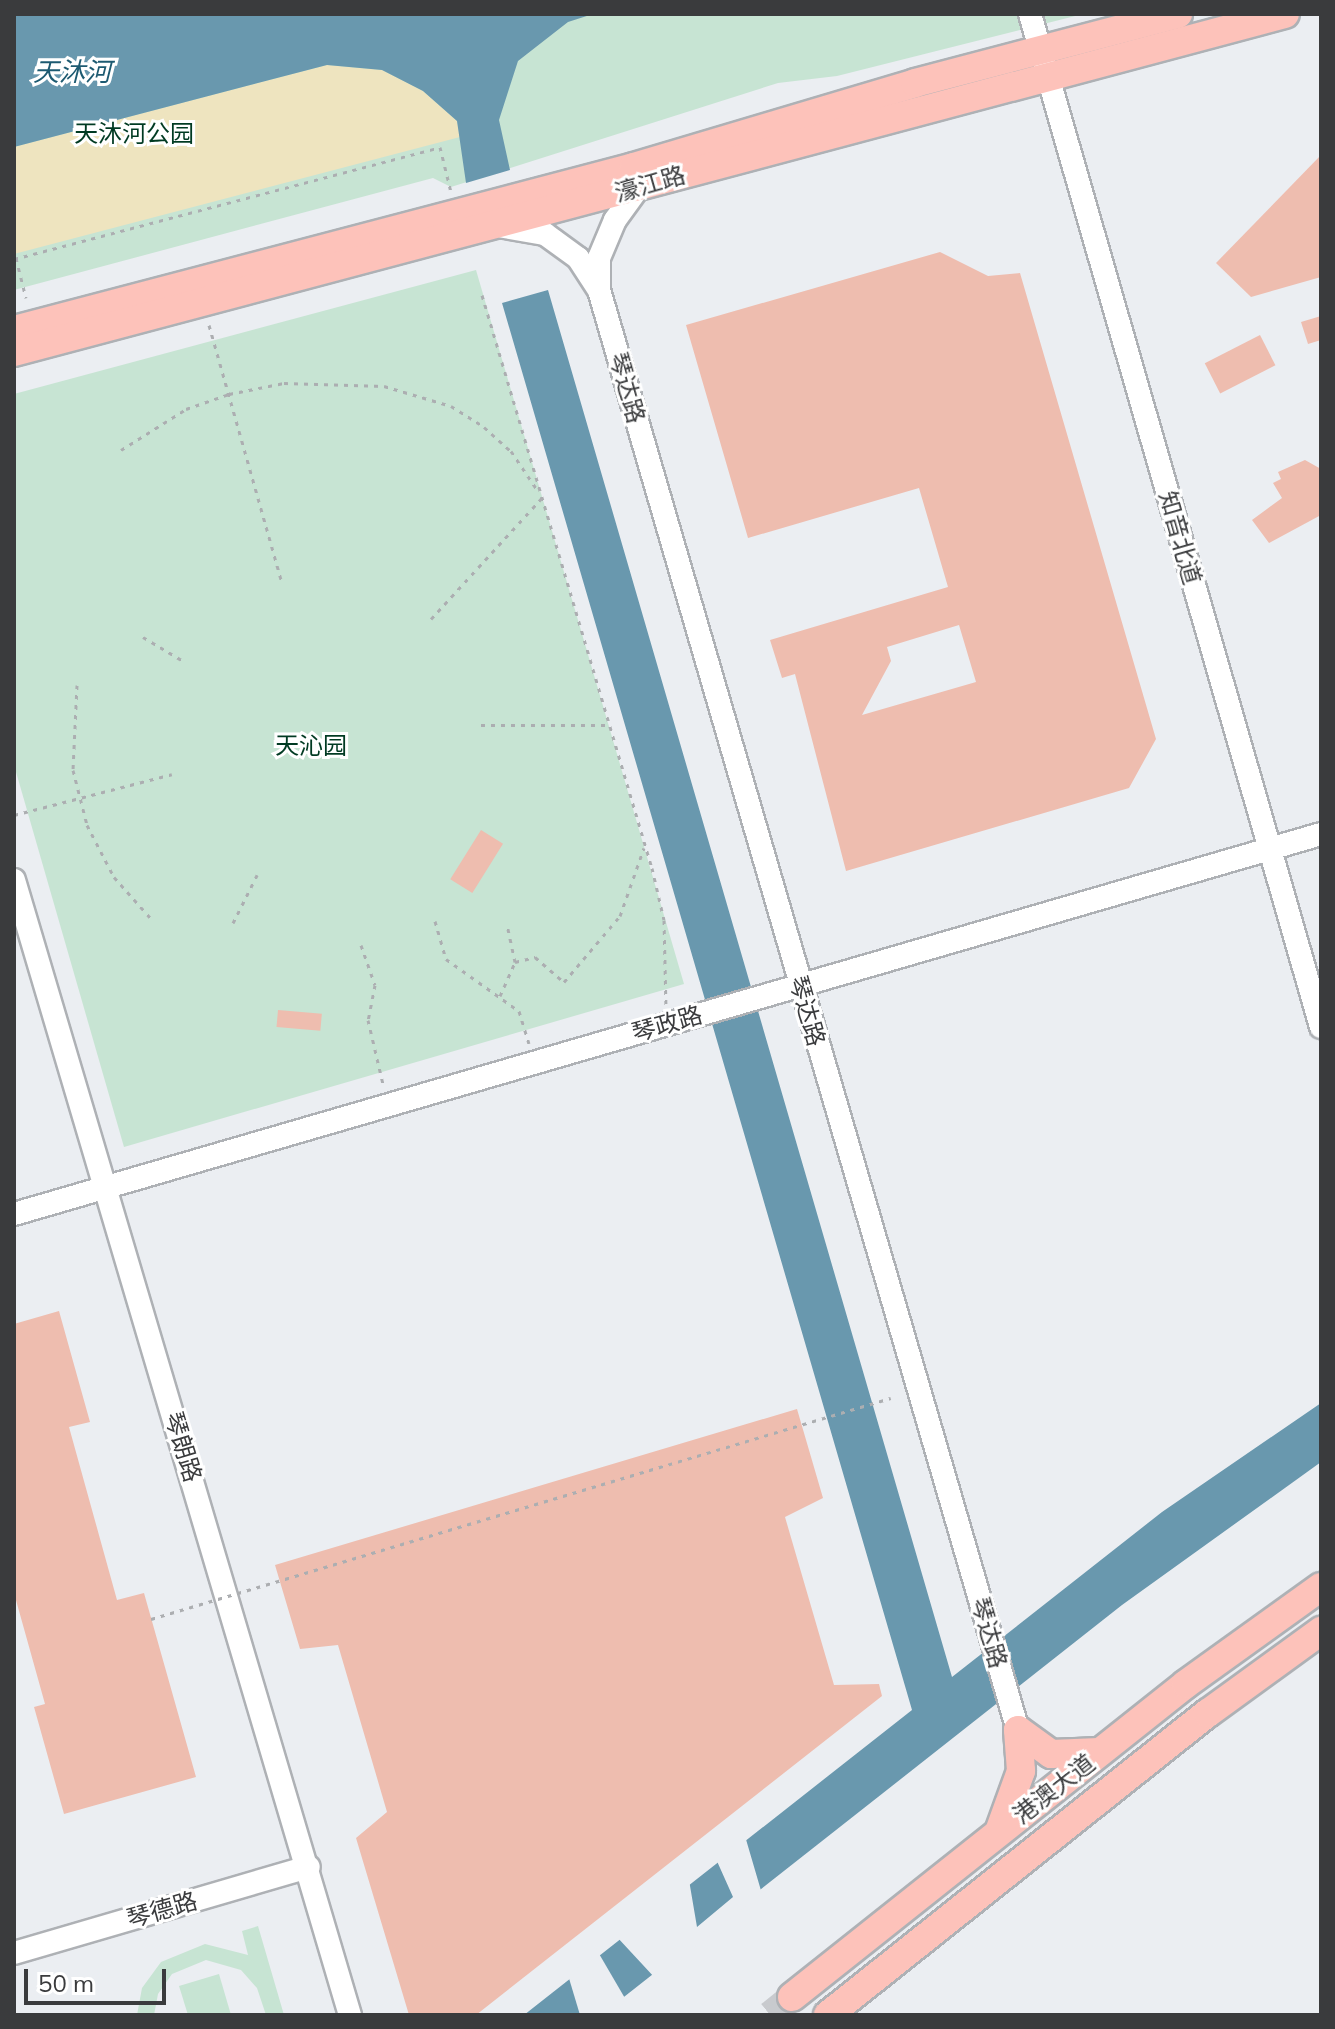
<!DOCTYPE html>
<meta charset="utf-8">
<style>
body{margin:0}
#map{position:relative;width:1335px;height:2029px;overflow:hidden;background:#ebeef2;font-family:Mulish,"Noto Sans SC",sans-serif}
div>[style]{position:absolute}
.green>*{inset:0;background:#c7e4d3}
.sand>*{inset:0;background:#eee4bf}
.water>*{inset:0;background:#6998ae}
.pier>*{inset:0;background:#ebeef2}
.building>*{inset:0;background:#eebdaf;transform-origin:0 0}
.major-tunnel>*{height:28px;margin-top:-14px;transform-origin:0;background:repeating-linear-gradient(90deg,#c8cace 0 28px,transparent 0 42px)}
.path>*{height:3px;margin-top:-1.5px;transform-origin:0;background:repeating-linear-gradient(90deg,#acaeb1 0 4px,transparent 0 10px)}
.roads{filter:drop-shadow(2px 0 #aeb1b5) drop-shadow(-2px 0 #aeb1b5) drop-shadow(0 2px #aeb1b5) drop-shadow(0 -2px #aeb1b5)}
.minor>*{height:22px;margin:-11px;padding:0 11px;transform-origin:11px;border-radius:11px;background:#fff}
.major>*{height:28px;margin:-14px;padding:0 14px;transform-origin:14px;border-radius:14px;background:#fdc2ba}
.path-bridge>*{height:3px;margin-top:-1.5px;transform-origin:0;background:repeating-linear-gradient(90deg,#acaeb1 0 4px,transparent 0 10px)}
span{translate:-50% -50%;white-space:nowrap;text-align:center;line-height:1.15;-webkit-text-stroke:6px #fff;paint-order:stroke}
.park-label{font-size:24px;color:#003a22}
.street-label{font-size:24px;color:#3a3b3d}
.water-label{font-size:26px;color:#1d5a71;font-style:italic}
.frame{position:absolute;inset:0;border:16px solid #3a3b3d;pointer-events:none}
.scale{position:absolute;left:24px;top:1969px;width:142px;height:36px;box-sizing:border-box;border:4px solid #3a3b3d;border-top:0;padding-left:10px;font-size:24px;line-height:28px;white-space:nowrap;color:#3a3b3d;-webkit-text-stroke:6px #fff;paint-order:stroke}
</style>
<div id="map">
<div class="green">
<i style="clip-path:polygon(14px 14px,1083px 14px,837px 76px,778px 83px,451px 187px,433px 178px,14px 290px)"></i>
<i style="clip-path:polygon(476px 270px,684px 984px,124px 1147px,14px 765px,14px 394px)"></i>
<i style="clip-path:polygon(258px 1926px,284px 2015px,266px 2015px,257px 1988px,241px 1970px,206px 1960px,172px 1974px,158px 1994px,154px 2015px,137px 2015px,142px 1988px,161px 1962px,205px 1944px,248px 1955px,242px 1931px)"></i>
<i style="clip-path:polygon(219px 1974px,231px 2015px,188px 2015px,179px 1986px)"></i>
</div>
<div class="sand">
<i style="clip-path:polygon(327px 65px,382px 70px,423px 91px,457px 121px,460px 137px,14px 254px,14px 147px)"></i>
</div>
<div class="water">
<i style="clip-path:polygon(14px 14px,593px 14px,568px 22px,518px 61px,499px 120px,510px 170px,466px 183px,457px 121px,423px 91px,382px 70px,327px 65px,14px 147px)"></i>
<i style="clip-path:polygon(548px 290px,952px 1677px,1162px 1512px,1321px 1403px,1321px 1462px,1122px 1605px,601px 2015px,524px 2015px,912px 1710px,502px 303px)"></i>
</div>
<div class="pier">
<i style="clip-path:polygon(745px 1836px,762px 1894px,655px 1978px,617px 1937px,689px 1880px,697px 1927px,733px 1897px,716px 1859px)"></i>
<i style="clip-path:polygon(598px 1952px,626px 2000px,608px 2015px,580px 2015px,568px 1975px)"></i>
</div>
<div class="building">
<i style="clip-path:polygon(1321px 155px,1321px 277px,1251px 297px,1216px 263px)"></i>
<i style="clip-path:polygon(evenodd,940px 252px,988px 276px,1020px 273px,1156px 739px,1129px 788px,846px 871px,795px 674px,782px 678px,770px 640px,948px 587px,919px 488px,748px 538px,686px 325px,940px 252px,959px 625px,976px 682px,862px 715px,891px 661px,887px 647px,959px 625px)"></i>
<i style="clip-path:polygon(1321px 316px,1321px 340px,1308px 344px,1301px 322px)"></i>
<i style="left:1260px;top:335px;width:34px;height:62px;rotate:63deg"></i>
<i style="clip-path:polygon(1305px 460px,1321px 469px,1321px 515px,1269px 543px,1252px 520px,1282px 498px,1273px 483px,1281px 479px,1278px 472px)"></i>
<i style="left:481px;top:830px;width:26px;height:58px;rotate:32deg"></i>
<i style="left:278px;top:1010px;width:44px;height:17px;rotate:5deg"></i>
<i style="clip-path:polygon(59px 1311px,90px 1422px,69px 1427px,117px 1600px,144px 1593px,196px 1777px,64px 1814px,34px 1707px,45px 1704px,14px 1593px,14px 1324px)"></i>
<i style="clip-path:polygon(797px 1409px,823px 1498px,785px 1517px,834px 1685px,879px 1684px,882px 1696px,476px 2015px,409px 2015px,356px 1838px,387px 1812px,338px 1645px,300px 1649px,275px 1565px)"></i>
</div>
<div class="major-tunnel">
<i style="left:770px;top:2015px;width:28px;rotate:-39deg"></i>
</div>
<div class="path">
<i style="left:16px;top:258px;width:41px;rotate:76deg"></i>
<i style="left:14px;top:259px;width:440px;rotate:-14.7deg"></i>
<i style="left:440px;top:147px;width:46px;rotate:76.3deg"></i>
<i style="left:482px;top:295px;width:598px;rotate:73.48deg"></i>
<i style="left:652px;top:868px;width:53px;rotate:77deg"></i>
<i style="left:664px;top:920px;width:85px;rotate:88.7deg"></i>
<i style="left:209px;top:325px;width:268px;rotate:74.2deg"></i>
<i style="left:121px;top:450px;width:77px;rotate:-32.2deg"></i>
<i style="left:186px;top:409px;width:46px;rotate:-19.2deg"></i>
<i style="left:229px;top:394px;width:56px;rotate:-11.3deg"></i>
<i style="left:284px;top:383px;width:100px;rotate:1.7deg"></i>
<i style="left:384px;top:386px;width:70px;rotate:16.6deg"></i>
<i style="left:451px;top:406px;width:39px;rotate:32deg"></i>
<i style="left:484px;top:427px;width:36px;rotate:42deg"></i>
<i style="left:511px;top:451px;width:48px;rotate:56deg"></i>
<i style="left:431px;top:619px;width:164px;rotate:-47.5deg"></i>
<i style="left:143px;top:637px;width:49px;rotate:30.8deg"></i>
<i style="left:77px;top:685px;width:85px;rotate:92.7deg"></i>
<i style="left:73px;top:770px;width:57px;rotate:75.7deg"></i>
<i style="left:87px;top:825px;width:59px;rotate:62.6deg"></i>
<i style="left:114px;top:877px;width:59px;rotate:48.4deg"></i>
<i style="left:481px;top:725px;width:128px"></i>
<i style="left:14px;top:815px;width:163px;rotate:-14.5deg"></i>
<i style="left:435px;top:921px;width:40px;rotate:74deg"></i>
<i style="left:446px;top:959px;width:90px;rotate:35.5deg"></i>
<i style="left:519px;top:1011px;width:34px;rotate:73deg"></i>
<i style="left:233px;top:923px;width:54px;rotate:-63.4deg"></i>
<i style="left:361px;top:945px;width:42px;rotate:70.7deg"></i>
<i style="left:375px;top:985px;width:36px;rotate:101deg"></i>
<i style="left:368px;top:1020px;width:66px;rotate:76.8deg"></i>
<i style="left:515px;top:962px;width:21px;rotate:-14deg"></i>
<i style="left:535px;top:957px;width:38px;rotate:41deg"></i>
<i style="left:564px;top:982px;width:87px;rotate:-49.7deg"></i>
<i style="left:620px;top:916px;width:72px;rotate:-70.6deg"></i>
<i style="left:500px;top:996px;width:37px;rotate:-66deg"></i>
<i style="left:515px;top:962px;width:39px;rotate:-102deg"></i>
</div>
<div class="roads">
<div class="minor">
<i style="left:1030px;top:14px;width:1054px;rotate:73.97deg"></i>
<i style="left:639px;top:187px;width:41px;rotate:126deg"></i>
<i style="left:615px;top:220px;width:41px;rotate:112.8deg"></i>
<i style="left:599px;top:258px;width:32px;rotate:90deg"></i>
<i style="left:599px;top:290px;width:1500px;rotate:73.78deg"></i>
<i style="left:498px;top:226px;width:48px;rotate:9.7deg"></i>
<i style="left:545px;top:234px;width:41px;rotate:36deg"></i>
<i style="left:578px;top:258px;width:37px;rotate:57deg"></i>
<i style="left:14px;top:880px;width:1184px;rotate:73.51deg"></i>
<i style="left:14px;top:1214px;width:1361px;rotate:-16.21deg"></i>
<i style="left:14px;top:1953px;width:307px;rotate:-16.3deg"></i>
</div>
<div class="major">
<i style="left:14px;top:330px;width:641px;rotate:-14.73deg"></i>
<i style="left:634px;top:167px;width:293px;rotate:-16.6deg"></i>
<i style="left:915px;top:83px;width:272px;rotate:-14.7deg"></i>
<i style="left:14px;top:352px;width:1315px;rotate:-14.89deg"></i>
<i style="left:1018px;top:1730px;width:41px;rotate:36deg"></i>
<i style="left:1051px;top:1754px;width:48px;rotate:-2.4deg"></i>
<i style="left:1000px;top:1829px;width:62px;rotate:-70.1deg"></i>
<i style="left:1021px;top:1771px;width:41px;rotate:-94.2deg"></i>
<i style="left:792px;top:1997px;width:503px;rotate:-38.46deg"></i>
<i style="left:1186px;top:1684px;width:166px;rotate:-35.7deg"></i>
<i style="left:828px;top:2015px;width:485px;rotate:-38.5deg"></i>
<i style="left:1208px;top:1713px;width:140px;rotate:-36deg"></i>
</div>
</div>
<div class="path-bridge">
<i style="left:151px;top:1619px;width:772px;rotate:-16.63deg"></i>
</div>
<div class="park-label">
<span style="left:134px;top:134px">天沐河公园</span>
<span style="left:311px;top:746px">天沁园</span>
</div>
<div class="street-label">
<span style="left:650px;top:184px;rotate:-16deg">濠江路</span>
<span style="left:627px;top:388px;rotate:74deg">琴达路</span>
<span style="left:1180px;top:538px;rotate:74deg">知音北道</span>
<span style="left:807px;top:1011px;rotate:74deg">琴达路</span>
<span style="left:667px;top:1024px;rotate:-16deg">琴政路</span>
<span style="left:183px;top:1447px;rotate:73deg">琴朗路</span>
<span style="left:989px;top:1633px;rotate:74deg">琴达路</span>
<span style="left:1054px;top:1789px;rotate:-38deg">港澳大道</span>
<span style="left:162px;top:1910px;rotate:-16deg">琴德路</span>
</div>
<div class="water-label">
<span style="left:72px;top:72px">天沐河</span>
</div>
<div class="frame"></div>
<div class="scale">50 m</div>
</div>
